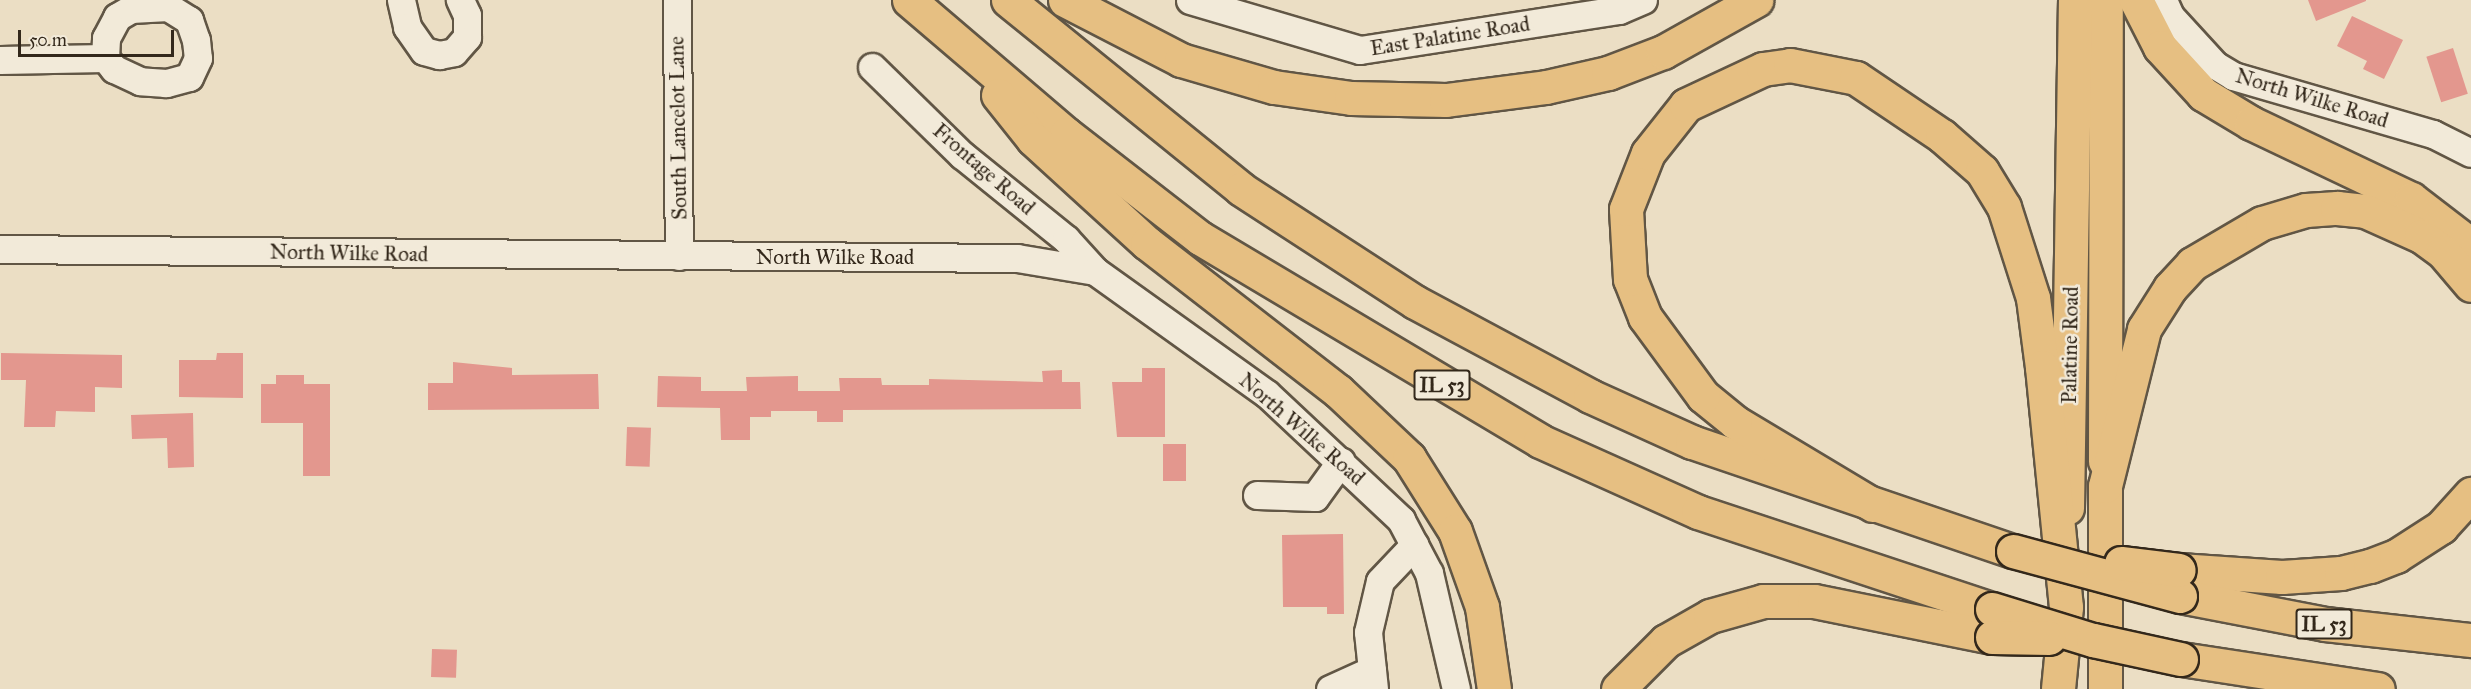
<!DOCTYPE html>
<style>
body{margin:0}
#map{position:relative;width:2471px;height:689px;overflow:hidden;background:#ebdec4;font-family:"IM FELL Great Primer",serif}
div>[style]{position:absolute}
.building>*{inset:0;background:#e3978e;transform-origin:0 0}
.roads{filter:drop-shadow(2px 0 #615645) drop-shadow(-2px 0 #615645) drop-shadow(0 2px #615645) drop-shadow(0 -2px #615645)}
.minor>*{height:27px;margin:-13.5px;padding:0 13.5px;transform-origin:13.5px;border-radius:13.5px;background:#f2ead9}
.major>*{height:33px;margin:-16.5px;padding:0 16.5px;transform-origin:16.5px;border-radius:16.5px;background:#e6bf82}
.highway>*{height:33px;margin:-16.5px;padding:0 16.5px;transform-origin:16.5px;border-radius:16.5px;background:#e6bf82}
.bridges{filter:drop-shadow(2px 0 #33281b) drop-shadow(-2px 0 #33281b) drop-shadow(0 2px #33281b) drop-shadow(0 -2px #33281b)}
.highway-bridge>*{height:33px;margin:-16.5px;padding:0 16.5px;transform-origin:16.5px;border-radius:16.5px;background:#e6bf82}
span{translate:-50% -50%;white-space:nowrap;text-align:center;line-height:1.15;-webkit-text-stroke:5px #f2ead9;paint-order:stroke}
.shield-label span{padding:2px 4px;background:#f2ead9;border:2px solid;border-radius:4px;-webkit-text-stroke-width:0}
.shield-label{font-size:20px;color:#33281b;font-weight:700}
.street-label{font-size:21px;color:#33281b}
.scale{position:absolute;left:18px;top:30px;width:156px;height:27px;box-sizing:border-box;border:3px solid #33281b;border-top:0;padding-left:8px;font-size:18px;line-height:21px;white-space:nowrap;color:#33281b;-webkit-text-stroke:4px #f2ead9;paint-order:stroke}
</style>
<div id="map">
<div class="building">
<i style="clip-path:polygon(2308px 0,2366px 0,2366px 1px,2316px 21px)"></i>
<i style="clip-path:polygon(2352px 16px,2403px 40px,2384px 79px,2363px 69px,2367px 61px,2337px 46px)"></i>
<i style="left:2453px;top:48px;width:48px;height:28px;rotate:72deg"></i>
<i style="clip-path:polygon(1px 353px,122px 355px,122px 388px,95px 387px,95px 412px,56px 411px,55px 427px,24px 427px,26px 380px,1px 380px)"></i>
<i style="clip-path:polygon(217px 353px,243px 353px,243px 398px,179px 397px,179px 360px,216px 360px)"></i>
<i style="clip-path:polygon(453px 362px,512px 368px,512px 375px,598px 374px,599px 409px,428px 410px,428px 383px,453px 383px)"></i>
<i style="clip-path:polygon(1142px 368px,1165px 368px,1165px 437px,1117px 437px,1112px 382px,1142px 382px)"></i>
<i style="clip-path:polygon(1062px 370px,1062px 382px,1080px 382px,1081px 409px,843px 410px,843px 422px,817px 422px,817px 411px,771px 411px,771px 417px,750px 417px,750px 440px,721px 440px,720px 408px,657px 407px,658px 376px,701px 377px,701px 391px,747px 391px,746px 377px,798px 376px,798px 391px,840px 391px,839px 378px,881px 378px,882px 385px,929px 385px,929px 379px,1043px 382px,1042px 371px)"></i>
<i style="clip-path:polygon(276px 375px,304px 375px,304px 384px,330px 384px,330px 476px,303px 476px,303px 423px,261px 423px,261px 384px,276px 384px)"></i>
<i style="clip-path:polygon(193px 413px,194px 467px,168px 468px,167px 438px,132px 439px,131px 415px)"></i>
<i style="left:627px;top:427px;width:24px;height:39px;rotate:2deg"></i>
<i style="left:1163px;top:444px;width:23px;height:37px"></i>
<i style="clip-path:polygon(1343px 534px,1344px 614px,1327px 614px,1327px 607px,1283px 607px,1282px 535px)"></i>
<i style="left:432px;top:649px;width:25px;height:28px;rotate:2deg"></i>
</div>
<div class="roads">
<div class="minor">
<i style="left:401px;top:0;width:28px;rotate:77deg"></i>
<i style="left:407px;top:27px;width:29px;rotate:55deg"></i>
<i style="left:424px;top:51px;width:16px;rotate:15deg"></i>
<i style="left:439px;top:55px;width:15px;rotate:-11deg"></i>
<i style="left:454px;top:52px;width:20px;rotate:-49deg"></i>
<i style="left:467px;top:37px;width:22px;rotate:-90deg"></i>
<i style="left:467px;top:15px;width:17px;rotate:-115deg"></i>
<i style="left:677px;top:0;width:256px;rotate:89.6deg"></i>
<i style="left:1190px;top:0;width:177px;rotate:16.4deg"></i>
<i style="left:1360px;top:50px;width:262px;rotate:-8.8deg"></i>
<i style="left:1619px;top:10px;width:26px;rotate:-23deg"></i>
<i style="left:2163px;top:0;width:17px;rotate:66deg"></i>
<i style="left:2170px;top:16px;width:67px;rotate:47.4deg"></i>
<i style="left:2215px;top:65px;width:21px;rotate:31deg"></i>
<i style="left:2233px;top:76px;width:208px;rotate:16.2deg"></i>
<i style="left:2433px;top:134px;width:42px;rotate:26.6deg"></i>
<i style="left:168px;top:7px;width:25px;rotate:32deg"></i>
<i style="left:189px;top:20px;width:21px;rotate:71deg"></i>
<i style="left:196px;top:40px;width:18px;rotate:84deg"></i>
<i style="left:198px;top:58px;width:21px;rotate:115deg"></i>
<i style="left:189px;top:77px;width:24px;rotate:165deg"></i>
<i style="left:166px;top:83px;width:26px;rotate:-176deg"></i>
<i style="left:140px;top:81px;width:29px;rotate:-155deg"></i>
<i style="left:114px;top:69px;width:14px;rotate:-129deg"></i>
<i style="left:105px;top:58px;width:20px;rotate:-87deg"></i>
<i style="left:106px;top:38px;width:24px;rotate:-62deg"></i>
<i style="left:117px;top:17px;width:16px;rotate:-30deg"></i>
<i style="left:131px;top:9px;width:37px;rotate:-3deg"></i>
<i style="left:0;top:60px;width:105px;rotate:-1.1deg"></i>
<i style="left:872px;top:67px;width:126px;rotate:44.4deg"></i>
<i style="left:962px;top:155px;width:134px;rotate:38.9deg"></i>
<i style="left:1066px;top:239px;width:43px;rotate:47.8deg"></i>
<i style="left:0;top:249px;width:1017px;rotate:0.51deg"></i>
<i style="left:1017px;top:258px;width:79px;rotate:9.5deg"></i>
<i style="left:1095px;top:271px;width:211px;rotate:35.6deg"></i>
<i style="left:1267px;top:394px;width:184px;rotate:43.2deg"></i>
<i style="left:1401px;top:520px;width:60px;rotate:62.2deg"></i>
<i style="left:1429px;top:573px;width:119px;rotate:76.9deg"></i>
<i style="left:1257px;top:495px;width:58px;rotate:2deg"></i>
<i style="left:1315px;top:497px;width:44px;rotate:-54.2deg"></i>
<i style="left:1330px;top:689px;width:46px;rotate:-24.3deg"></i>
<i style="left:1374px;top:689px;width:57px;rotate:-96deg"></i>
<i style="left:1368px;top:632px;width:52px;rotate:-76.8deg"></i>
<i style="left:1380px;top:581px;width:50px;rotate:-46.6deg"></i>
</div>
<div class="major">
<i style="left:2105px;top:461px;width:461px;rotate:-89.9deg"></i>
<i style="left:2067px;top:508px;width:508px;rotate:-89.1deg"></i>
</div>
<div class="highway">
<i style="left:909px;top:0;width:206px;rotate:40.5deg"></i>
<i style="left:1066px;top:134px;width:170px;rotate:37.8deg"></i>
<i style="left:1200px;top:238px;width:396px;rotate:30.8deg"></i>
<i style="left:1540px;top:441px;width:173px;rotate:24.2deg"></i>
<i style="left:1698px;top:512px;width:310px;rotate:18.3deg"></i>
<i style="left:1008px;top:0;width:300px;rotate:39deg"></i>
<i style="left:1241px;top:189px;width:207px;rotate:33deg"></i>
<i style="left:1415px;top:302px;width:199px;rotate:28.2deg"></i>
<i style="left:1590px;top:396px;width:112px;rotate:24.3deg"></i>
<i style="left:1692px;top:442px;width:339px;rotate:18.8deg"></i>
<i style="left:1065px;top:0;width:131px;rotate:27.3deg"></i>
<i style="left:1181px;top:60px;width:97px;rotate:16.2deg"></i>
<i style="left:1274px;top:87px;width:78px;rotate:8.1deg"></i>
<i style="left:1351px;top:98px;width:95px;rotate:1.2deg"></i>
<i style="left:1446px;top:100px;width:101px;rotate:-7.4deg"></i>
<i style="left:1546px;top:87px;width:64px;rotate:-12.7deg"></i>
<i style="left:1608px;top:73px;width:59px;rotate:-20.9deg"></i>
<i style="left:1663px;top:52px;width:107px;rotate:-29.2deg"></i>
<i style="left:2136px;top:0;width:53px;rotate:62.9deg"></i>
<i style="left:2160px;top:47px;width:64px;rotate:47.5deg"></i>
<i style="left:2203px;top:94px;width:56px;rotate:31.1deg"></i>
<i style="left:2251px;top:123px;width:177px;rotate:25.4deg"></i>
<i style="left:2411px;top:199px;width:76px;rotate:37.5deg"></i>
<i style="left:998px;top:95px;width:56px;rotate:51.5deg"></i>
<i style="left:1033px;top:139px;width:154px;rotate:42.4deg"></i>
<i style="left:1147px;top:243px;width:242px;rotate:37.8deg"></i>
<i style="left:1338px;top:391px;width:98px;rotate:43.3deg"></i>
<i style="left:1409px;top:458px;width:86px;rotate:57.8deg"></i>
<i style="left:1455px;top:531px;width:81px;rotate:70.4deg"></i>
<i style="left:1482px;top:607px;width:83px;rotate:81.7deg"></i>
<i style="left:1873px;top:505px;width:161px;rotate:-149deg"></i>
<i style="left:1735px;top:422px;width:41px;rotate:-140.9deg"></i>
<i style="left:1703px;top:396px;width:98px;rotate:-126.3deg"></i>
<i style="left:1645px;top:317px;width:41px;rotate:-111.5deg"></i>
<i style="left:1630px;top:279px;width:70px;rotate:-93.3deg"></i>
<i style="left:1626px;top:209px;width:60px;rotate:-68.6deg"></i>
<i style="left:1648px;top:153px;width:61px;rotate:-51.6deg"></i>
<i style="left:1686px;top:105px;width:85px;rotate:-25.1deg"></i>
<i style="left:1763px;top:69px;width:27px;rotate:-8deg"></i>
<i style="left:1790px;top:65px;width:67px;rotate:11.1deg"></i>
<i style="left:1856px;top:78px;width:104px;rotate:34deg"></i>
<i style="left:1942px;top:136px;width:53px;rotate:41.2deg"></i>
<i style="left:1982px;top:171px;width:42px;rotate:58.6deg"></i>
<i style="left:2004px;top:207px;width:96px;rotate:72.3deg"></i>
<i style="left:2033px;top:298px;width:70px;rotate:82.6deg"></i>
<i style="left:2042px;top:367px;width:241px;rotate:84.3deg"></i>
<i style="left:2066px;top:607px;width:82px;rotate:95.6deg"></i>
<i style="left:2179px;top:570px;width:103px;rotate:3.9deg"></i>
<i style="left:2282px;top:577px;width:59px;rotate:-3.9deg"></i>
<i style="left:2341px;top:573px;width:30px;rotate:-14deg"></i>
<i style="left:2370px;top:566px;width:28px;rotate:-21deg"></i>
<i style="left:2396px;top:556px;width:54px;rotate:-32.8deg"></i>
<i style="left:2441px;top:527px;width:45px;rotate:-47.7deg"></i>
<i style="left:2180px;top:596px;width:148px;rotate:10.9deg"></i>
<i style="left:2325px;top:624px;width:147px;rotate:6.3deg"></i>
<i style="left:2181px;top:659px;width:199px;rotate:8.7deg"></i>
<i style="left:1618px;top:689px;width:68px;rotate:-45deg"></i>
<i style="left:1666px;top:641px;width:51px;rotate:-29.6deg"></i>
<i style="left:1710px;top:616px;width:55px;rotate:-15.8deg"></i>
<i style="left:1763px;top:601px;width:51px"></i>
<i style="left:1814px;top:601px;width:182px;rotate:11.4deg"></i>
<i style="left:2105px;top:689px;width:203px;rotate:-90deg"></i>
<i style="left:2105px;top:486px;width:162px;rotate:-76deg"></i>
<i style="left:2144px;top:329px;width:49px;rotate:-57.6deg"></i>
<i style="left:2170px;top:288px;width:33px;rotate:-47deg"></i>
<i style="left:2192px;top:264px;width:81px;rotate:-30.4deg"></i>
<i style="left:2262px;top:223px;width:46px;rotate:-16.5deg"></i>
<i style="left:2306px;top:210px;width:31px;rotate:-4deg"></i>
<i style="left:2337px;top:208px;width:28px;rotate:6deg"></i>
<i style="left:2365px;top:211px;width:61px;rotate:24.1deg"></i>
<i style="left:2421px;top:236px;width:27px;rotate:36deg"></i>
<i style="left:2443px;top:252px;width:43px;rotate:49.7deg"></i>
</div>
</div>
<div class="bridges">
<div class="highway-bridge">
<i style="left:2013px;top:551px;width:173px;rotate:15.1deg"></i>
<i style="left:2121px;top:563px;width:58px;rotate:6.9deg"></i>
<i style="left:1992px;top:609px;width:106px;rotate:17.1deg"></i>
<i style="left:2093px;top:640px;width:90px;rotate:12.2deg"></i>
<i style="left:1992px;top:637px;width:57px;rotate:1deg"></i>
</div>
</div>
<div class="shield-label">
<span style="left:1442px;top:385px">IL 53</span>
<span style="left:2324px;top:624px">IL 53</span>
</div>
<div class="street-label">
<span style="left:1450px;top:36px;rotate:-9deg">East Palatine Road</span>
<span style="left:2312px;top:98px;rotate:17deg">North Wilke Road</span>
<span style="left:678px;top:128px;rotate:-91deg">South Lancelot Lane</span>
<span style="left:984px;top:169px;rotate:41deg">Frontage Road</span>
<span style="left:349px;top:253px;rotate:1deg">North Wilke Road</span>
<span style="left:835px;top:257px">North Wilke Road</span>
<span style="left:2070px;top:345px;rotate:-89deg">Palatine Road</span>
<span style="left:1302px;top:429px;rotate:41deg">North Wilke Road</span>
</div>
<div class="scale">50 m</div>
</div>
